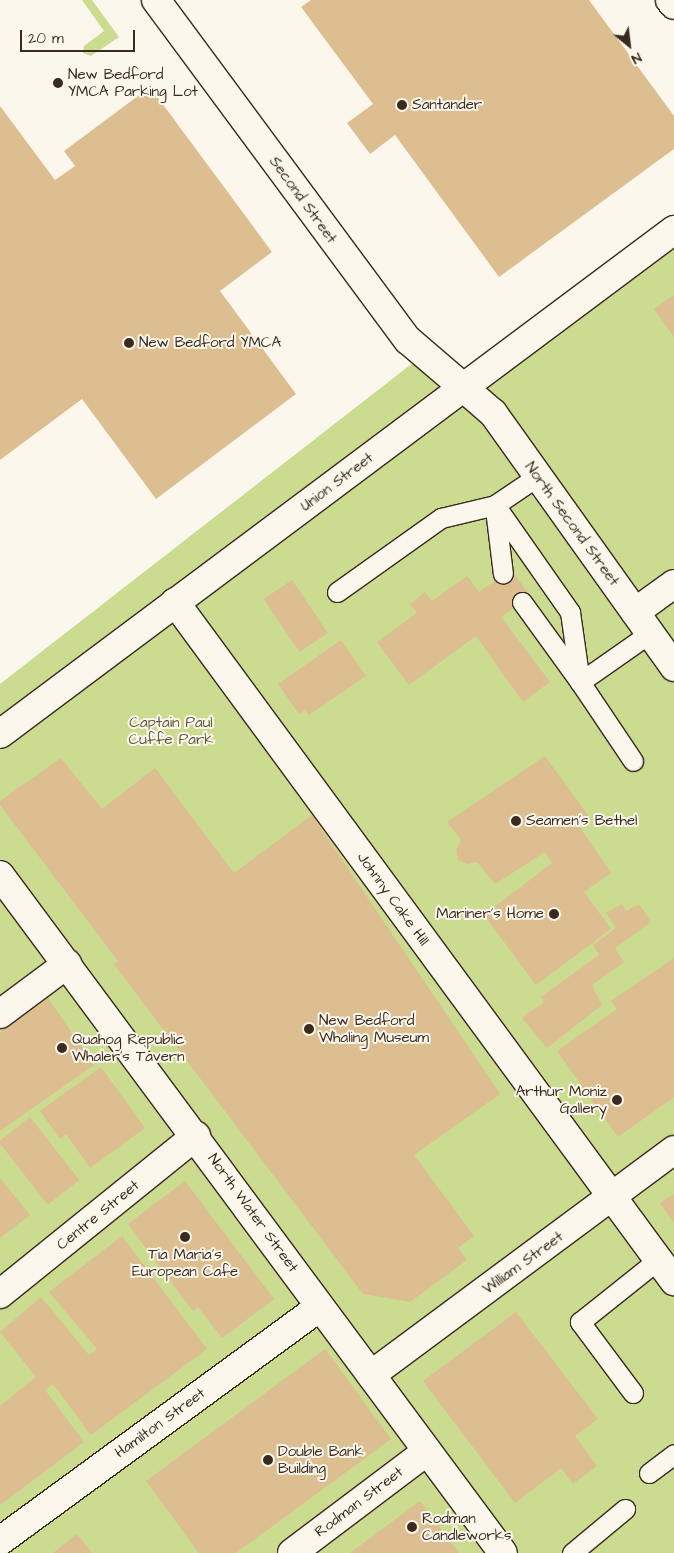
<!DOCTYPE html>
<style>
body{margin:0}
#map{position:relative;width:674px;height:1553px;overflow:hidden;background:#fbf7ec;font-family:"Architects Daughter",sans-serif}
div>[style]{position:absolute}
.green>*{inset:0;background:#cbdb8f}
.building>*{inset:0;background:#dcbe90;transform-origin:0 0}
.roads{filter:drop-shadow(1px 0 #3b2a1e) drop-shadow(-1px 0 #3b2a1e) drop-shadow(0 1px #3b2a1e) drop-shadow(0 -1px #3b2a1e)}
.lane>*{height:19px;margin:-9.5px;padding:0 9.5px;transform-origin:9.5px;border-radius:9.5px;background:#fbf7ec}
.street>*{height:28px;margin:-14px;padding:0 14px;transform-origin:14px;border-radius:14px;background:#fbf7ec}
.secondary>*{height:28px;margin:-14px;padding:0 14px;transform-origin:14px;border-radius:14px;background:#fbf7ec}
.dots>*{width:14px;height:14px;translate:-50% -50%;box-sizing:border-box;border:2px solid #fbf7ec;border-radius:50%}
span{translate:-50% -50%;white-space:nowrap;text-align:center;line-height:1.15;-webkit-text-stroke:4px #fbf7ec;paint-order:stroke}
.poi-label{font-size:15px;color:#3b2a1e}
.left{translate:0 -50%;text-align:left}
.right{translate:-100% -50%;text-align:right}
.street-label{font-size:15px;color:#3b2a1e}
.park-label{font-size:15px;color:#5f563a}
.north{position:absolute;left:604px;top:20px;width:50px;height:50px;-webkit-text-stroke:4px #fbf7ec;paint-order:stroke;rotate:151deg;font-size:14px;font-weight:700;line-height:20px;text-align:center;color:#3b2a1e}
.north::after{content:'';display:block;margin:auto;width:18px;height:22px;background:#3b2a1e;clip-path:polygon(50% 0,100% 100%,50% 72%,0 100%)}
.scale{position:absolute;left:20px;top:30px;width:115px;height:22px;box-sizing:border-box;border:2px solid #3b2a1e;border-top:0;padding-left:6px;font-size:15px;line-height:18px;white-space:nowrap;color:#3b2a1e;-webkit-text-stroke:4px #fbf7ec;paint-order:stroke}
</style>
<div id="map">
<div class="green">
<i style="clip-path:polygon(82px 0,92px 0,119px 37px,91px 56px,83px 53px,84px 46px,104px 31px)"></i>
<i style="clip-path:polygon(674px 230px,674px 1553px,0 1553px,0 684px,423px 355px,464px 387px)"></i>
</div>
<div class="building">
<i style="clip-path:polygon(311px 0,589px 0,674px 116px,674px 149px,499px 277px,395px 135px,370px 154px,347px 123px,373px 104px,301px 7px)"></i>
<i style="clip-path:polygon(150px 87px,272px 252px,220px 291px,296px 394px,156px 499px,82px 399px,0 460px,0 106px,55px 180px,75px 166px,64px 151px)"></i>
<i style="clip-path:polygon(674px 295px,674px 337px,654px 309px)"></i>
<i style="clip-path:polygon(511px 569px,530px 596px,501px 617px,550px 682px,523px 702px,476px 636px,409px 685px,377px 642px,417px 613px,410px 604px,425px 592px,432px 601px,467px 576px,479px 592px)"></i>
<i style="left:292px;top:580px;width:64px;height:34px;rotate:56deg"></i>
<i style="clip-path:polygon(341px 640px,366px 676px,309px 715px,305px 710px,299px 714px,278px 684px)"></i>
<i style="clip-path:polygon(545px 756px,590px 818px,579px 826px,611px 873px,584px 892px,611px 929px,536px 985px,484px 915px,552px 863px,545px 852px,495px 884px,477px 862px,467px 864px,458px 860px,456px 850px,461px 840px,447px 822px)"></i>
<i style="clip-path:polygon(61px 758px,102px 809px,155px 768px,234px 873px,312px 815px,500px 1094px,414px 1155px,474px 1236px,458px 1248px,467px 1260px,410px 1302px,363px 1294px,114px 964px,118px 961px,0 805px,0 801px)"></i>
<i style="clip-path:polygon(622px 904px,626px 911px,639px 904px,651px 922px,615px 948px,624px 962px,592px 985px,602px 1005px,547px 1048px,522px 1018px,544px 1002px,541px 997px,599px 955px,593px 945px,616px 928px,606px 913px)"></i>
<i style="clip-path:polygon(674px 958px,674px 1097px,618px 1137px,557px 1051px,617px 1009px,611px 1001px)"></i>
<i style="clip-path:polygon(48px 998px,94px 1065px,0 1131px,0 1032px)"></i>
<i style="clip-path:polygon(101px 1067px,145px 1128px,90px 1168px,66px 1134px,60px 1139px,40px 1111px)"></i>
<i style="left:30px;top:1117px;width:80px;height:40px;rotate:52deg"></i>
<i style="clip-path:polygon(0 1178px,30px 1215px,0 1238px)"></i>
<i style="clip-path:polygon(185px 1181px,274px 1299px,222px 1338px,198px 1307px,193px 1311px,128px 1224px)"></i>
<i style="clip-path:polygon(674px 1194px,674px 1223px,660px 1203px)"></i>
<i style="clip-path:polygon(122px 1236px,207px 1349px,91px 1435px,53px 1384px,45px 1390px,84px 1442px,0 1505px,0 1406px,36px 1377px,0 1332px,41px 1297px,89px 1355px,97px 1349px,49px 1292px)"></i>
<i style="clip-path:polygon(516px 1312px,598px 1419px,575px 1436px,597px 1466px,573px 1484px,561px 1468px,515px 1503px,423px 1381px)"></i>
<i style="clip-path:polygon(325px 1349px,391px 1439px,236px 1553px,199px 1553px,146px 1481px)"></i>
<i style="clip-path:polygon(420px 1501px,459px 1553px,350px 1553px)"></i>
<i style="clip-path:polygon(77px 1534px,92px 1553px,53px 1553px)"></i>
</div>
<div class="roads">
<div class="lane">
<i style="left:495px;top:505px;width:131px;rotate:55deg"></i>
<i style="left:570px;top:612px;width:71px;rotate:81.9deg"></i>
<i style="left:580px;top:682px;width:95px;rotate:56.1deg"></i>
<i style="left:495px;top:509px;width:65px;rotate:83deg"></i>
<i style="left:337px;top:592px;width:128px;rotate:-35.4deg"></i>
<i style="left:441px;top:518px;width:56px;rotate:-13.5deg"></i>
<i style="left:495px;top:505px;width:52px;rotate:-34deg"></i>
<i style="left:522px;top:602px;width:99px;rotate:54.1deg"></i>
<i style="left:580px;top:682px;width:85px;rotate:-35deg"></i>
<i style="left:633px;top:1393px;width:89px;rotate:-126.7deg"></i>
<i style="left:580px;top:1322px;width:101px;rotate:-38.6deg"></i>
<i style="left:649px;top:1473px;width:31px;rotate:-37deg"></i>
<i style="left:572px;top:1553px;width:69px;rotate:-39.7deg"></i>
</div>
<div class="street">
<i style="left:464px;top:388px;width:38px;rotate:41deg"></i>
<i style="left:493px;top:413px;width:312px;rotate:54.5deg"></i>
<i style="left:175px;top:602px;width:843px;rotate:53.69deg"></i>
<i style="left:635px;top:612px;width:48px;rotate:-35.7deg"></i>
<i style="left:0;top:1014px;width:84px;rotate:-36.7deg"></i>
<i style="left:0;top:1294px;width:252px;rotate:-38.9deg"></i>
<i style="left:0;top:1541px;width:396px;rotate:-36.2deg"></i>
<i style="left:292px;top:1553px;width:168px;rotate:-37deg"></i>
</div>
<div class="secondary">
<i style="left:156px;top:0;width:423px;rotate:53.5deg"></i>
<i style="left:408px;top:340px;width:74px;rotate:40.6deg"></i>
<i style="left:670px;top:0;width:6px;rotate:51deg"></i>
<i style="left:0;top:734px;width:842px;rotate:-36.79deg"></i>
<i style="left:0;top:875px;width:844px;rotate:53.43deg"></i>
<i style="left:371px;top:1375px;width:377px;rotate:-36.6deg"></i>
</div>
</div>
<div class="dots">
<i style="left:58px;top:83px;background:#3b2a1e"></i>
<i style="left:402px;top:105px;background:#3b2a1e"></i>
<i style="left:129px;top:343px;background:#3b2a1e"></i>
<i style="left:516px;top:821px;background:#3b2a1e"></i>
<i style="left:554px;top:914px;background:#3b2a1e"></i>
<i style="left:309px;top:1029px;background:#3b2a1e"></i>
<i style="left:62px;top:1048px;background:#3b2a1e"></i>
<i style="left:617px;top:1100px;background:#3b2a1e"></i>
<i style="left:185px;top:1237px;background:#3b2a1e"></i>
<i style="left:268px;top:1460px;background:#3b2a1e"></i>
<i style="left:412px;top:1527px;background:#3b2a1e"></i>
</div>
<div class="poi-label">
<span class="left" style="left:68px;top:83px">New Bedford<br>YMCA Parking Lot</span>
<span class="left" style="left:412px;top:105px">Santander</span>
<span class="left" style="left:139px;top:343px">New Bedford YMCA</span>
<span class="left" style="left:526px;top:821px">Seamen's Bethel</span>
<span class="right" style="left:544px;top:914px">Mariner's Home</span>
<span class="left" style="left:319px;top:1029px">New Bedford<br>Whaling Museum</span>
<span class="left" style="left:72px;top:1048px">Quahog Republic<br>Whaler's Tavern</span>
<span class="right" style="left:607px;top:1100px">Arthur Moniz<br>Gallery</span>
<span style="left:185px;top:1263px">Tia Maria's<br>European Cafe</span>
<span class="left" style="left:278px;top:1460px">Double Bank<br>Building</span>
<span class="left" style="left:422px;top:1527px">Rodman<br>Candleworks</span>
</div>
<div class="street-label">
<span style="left:303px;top:200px;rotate:54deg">Second Street</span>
<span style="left:337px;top:482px;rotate:-37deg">Union Street</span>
<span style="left:572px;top:524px;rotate:54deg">North Second Street</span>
<span style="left:393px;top:899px;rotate:54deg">Johnny Cake Hill</span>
<span style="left:253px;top:1213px;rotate:54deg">North Water Street</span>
<span style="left:98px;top:1215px;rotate:-39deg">Centre Street</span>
<span style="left:523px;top:1263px;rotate:-36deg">William Street</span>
<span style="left:160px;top:1423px;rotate:-36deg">Hamilton Street</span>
<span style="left:359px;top:1502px;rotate:-37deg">Rodman Street</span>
</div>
<div class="park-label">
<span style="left:171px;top:731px">Captain Paul<br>Cuffe Park</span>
</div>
<div class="north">N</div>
<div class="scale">20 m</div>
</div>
